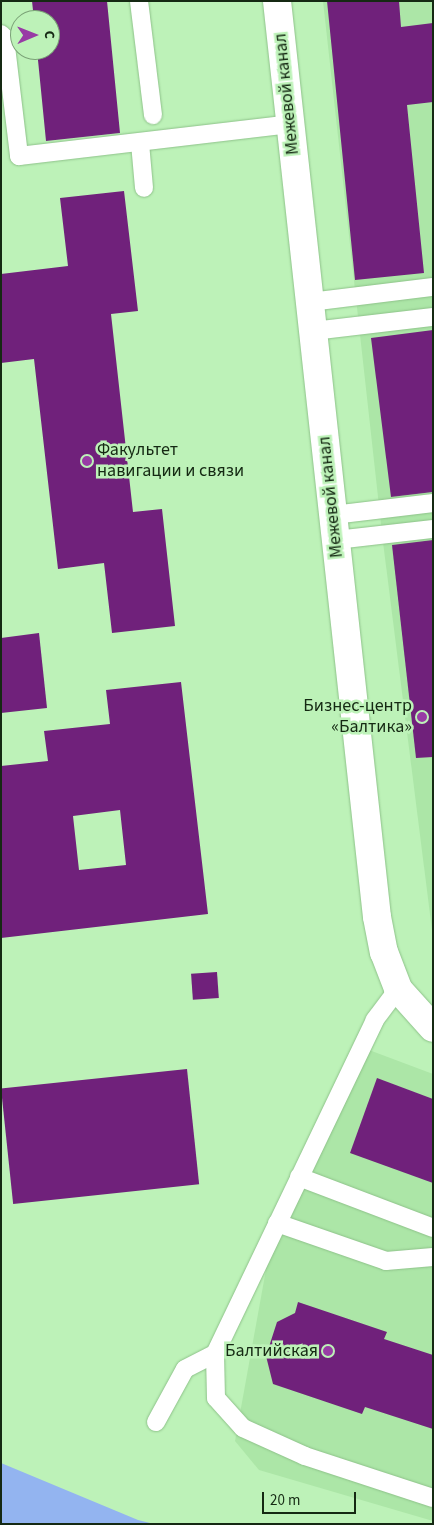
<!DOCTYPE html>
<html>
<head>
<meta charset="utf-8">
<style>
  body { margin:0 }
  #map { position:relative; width:434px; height:1525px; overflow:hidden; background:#bdf2b8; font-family:"Source Sans 3",sans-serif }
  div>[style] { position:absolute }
  .built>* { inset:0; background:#ace6a7 }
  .water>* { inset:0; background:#93b4f0 }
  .building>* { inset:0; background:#70217b; transform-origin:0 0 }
  .roads { filter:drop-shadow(0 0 1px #8ec28a) drop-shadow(0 0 1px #8ec28a) }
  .service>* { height:18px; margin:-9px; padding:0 9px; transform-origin:9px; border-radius:9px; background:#fff }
  .tertiary>* { height:28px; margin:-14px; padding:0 14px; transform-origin:14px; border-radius:14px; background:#fff }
  .dots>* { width:14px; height:14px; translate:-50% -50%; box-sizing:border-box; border:2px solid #bdf2b8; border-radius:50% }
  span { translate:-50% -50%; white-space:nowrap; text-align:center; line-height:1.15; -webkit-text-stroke:5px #bdf2b8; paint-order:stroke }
  .street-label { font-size:18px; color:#152913 }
  .poi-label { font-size:18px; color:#152913 }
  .left { translate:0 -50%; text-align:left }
  .right { translate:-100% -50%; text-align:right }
  .frame { position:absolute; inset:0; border:2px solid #152913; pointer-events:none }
  .north { position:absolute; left:10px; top:10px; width:50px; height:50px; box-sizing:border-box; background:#bdf2b8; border:1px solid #7aa276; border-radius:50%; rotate:89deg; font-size:14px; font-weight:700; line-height:20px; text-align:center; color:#152913 }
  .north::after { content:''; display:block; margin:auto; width:18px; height:22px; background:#983ba5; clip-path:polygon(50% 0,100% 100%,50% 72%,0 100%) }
  .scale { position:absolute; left:262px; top:1492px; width:94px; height:22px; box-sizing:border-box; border:2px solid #152913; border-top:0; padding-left:6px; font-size:15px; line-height:18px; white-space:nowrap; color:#152913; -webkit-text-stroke:4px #bdf2b8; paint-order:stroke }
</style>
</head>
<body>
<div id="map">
  <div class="built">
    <div style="clip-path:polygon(323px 1px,433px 1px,433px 938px,383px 542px)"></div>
    <div style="clip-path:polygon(369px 1050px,433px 1074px,433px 1521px,259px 1470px,235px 1441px,267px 1264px)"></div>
  </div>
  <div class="water">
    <div style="clip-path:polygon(1px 1463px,138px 1520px,154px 1524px,1px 1524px)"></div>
  </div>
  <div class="building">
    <div style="clip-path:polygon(32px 1px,107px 1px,120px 133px,46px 141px,37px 50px,50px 50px,50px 20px,34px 20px)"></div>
    <div style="clip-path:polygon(327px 1px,399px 1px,401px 27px,433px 23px,433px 102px,407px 105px,424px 273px,355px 280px)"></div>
    <div style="clip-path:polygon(124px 191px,138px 311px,111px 314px,133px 512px,162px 509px,175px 626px,112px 633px,104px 563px,58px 569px,34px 359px,1px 363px,1px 274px,68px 266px,60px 198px)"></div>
    <div style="clip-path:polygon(433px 330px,433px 492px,391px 497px,371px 338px)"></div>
    <div style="clip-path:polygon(433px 540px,433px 757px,416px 758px,392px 545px)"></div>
    <div style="clip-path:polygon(39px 633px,47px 708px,1px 713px,1px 638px)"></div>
    <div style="clip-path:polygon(evenodd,181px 682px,208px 914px,1px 938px,1px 766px,48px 761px,44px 731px,110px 724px,106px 690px,181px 682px,120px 810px,126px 865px,79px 870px,73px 816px,120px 810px)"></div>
    <div style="left:217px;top:972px;width:26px;height:26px;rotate:86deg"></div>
    <div style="left:187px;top:1069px;width:116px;height:187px;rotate:84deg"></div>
    <div style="clip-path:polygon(377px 1078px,433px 1099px,433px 1183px,350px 1153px)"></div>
    <div style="clip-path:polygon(298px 1302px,387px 1332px,384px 1339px,433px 1355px,433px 1429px,365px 1407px,362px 1414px,273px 1384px,266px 1356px,277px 1322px,295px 1313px)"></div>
  </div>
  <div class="roads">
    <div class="service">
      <div style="left:139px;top:1px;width:115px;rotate:83deg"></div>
      <div style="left:1px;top:34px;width:6px;rotate:45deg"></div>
      <div style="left:5px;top:38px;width:119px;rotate:83.2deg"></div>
      <div style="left:19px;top:156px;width:273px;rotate:-6.7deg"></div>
      <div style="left:140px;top:143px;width:45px;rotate:84.9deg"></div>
      <div style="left:310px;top:302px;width:124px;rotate:-7deg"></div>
      <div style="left:313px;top:331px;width:121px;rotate:-6.7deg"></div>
      <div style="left:333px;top:515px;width:101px;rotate:-6.8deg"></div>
      <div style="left:336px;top:540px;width:98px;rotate:-6.5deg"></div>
      <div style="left:398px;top:989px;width:39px;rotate:127deg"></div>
      <div style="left:375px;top:1020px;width:370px;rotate:115.6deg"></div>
      <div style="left:215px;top:1354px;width:44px;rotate:88.7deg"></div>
      <div style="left:216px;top:1398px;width:40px;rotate:48deg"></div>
      <div style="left:243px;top:1428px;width:68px;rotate:24.3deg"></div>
      <div style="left:305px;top:1456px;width:135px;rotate:18.2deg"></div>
      <div style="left:299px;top:1177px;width:143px;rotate:20.8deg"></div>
      <div style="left:277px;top:1223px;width:115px;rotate:19.2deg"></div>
      <div style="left:386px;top:1261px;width:47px;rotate:-4.9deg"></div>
      <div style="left:156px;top:1422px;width:60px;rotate:-61.3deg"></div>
      <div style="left:185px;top:1369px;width:34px;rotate:-27deg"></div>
    </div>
    <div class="tertiary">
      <div style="left:277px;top:1px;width:921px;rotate:83.77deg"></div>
      <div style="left:377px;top:917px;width:36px;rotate:79deg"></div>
      <div style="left:384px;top:952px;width:40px;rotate:69deg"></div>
      <div style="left:398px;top:989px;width:52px;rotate:48.1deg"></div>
    </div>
  </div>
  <div class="dots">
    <div style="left:87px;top:461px;background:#983ba5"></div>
    <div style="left:422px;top:717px;background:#983ba5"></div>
    <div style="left:328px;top:1351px;background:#983ba5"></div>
  </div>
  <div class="street-label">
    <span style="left:287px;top:94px;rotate:-96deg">Межевой канал</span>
    <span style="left:331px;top:497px;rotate:-96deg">Межевой канал</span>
  </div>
  <div class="poi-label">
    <span class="left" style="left:97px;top:461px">Факультет<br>навигации и связи</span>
    <span class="right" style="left:412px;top:717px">Бизнес-центр<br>«Балтика»</span>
    <span class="right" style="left:318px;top:1351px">Балтийская</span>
  </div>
  <div class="frame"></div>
  <div class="north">С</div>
  <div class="scale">20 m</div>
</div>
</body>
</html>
